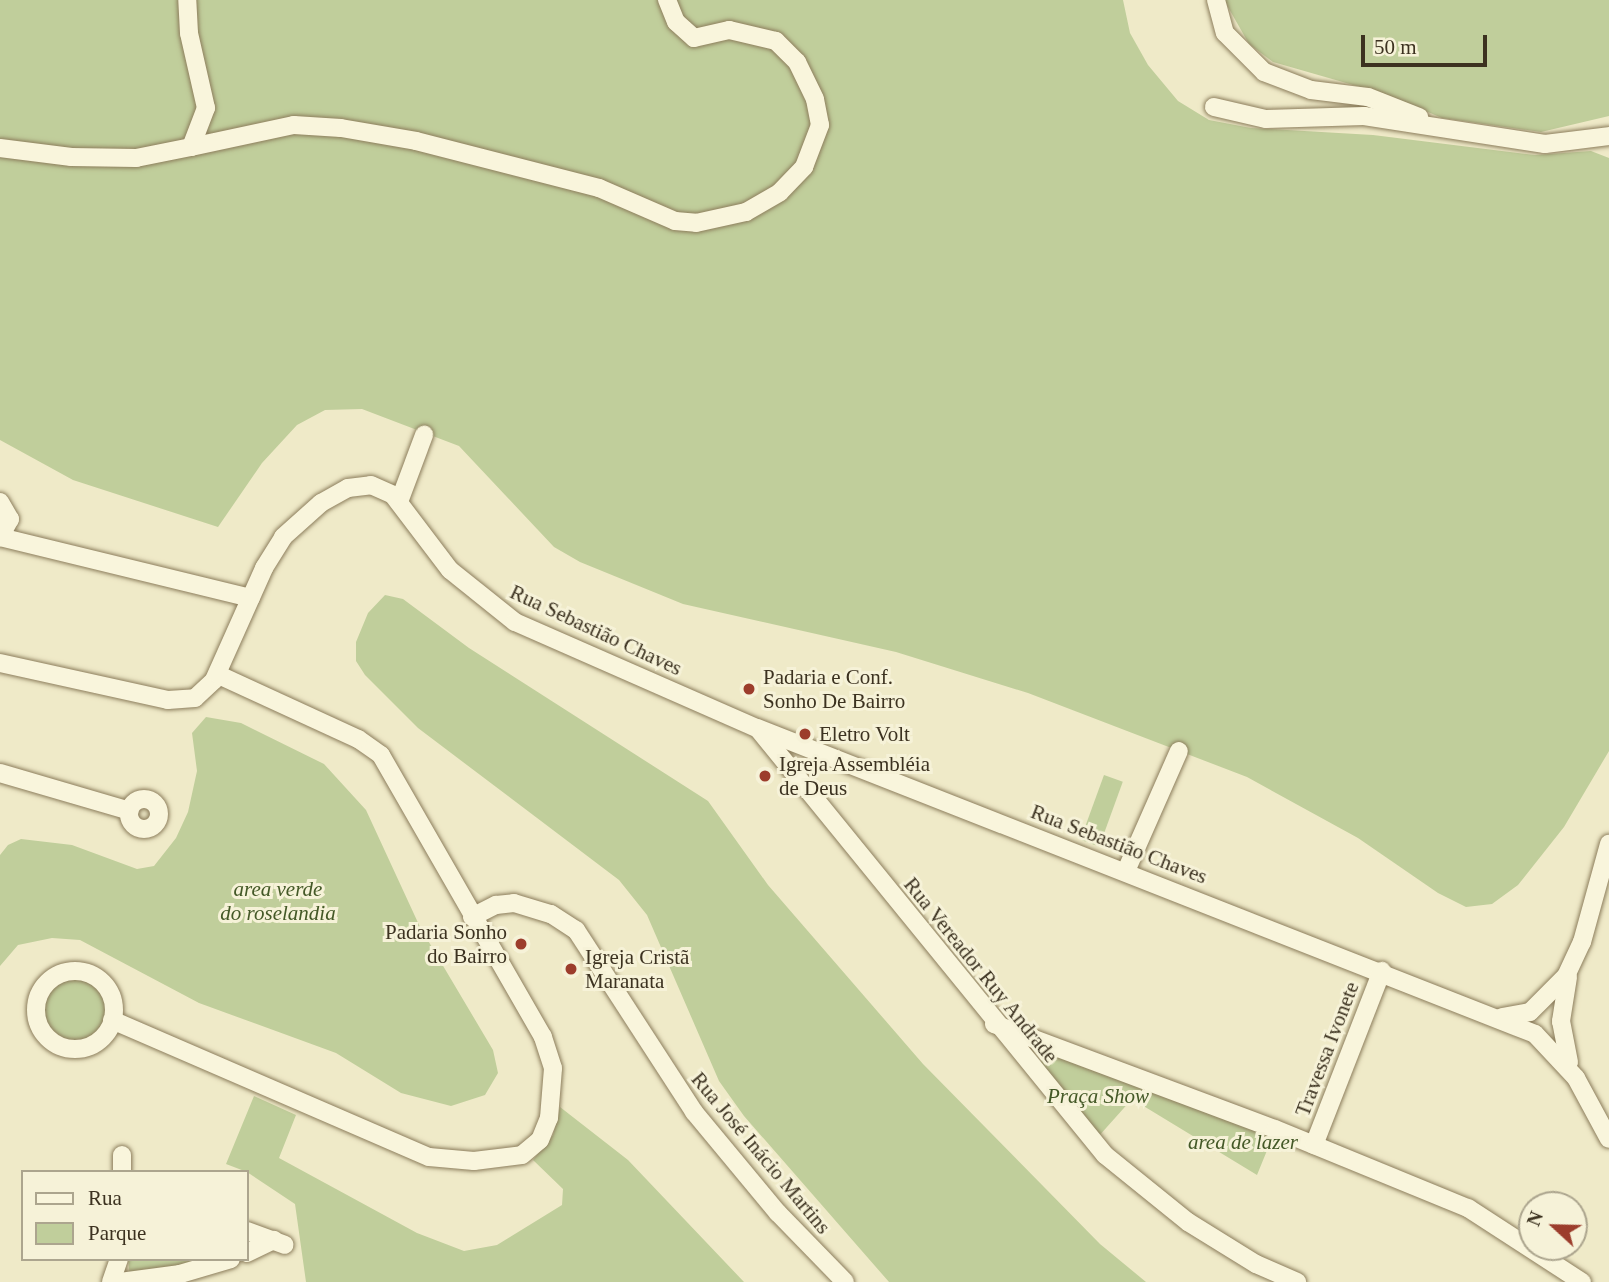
<!DOCTYPE html>
<html>
<head>
<meta charset="utf-8">
<style>
  body { margin:0 }
  #map { position:relative; width:1609px; height:1282px; overflow:hidden; background:#efeac8; font-family:Georgia,serif }
  div>[style] { position:absolute }
  .green>* { inset:0; background:#c0ce9b; transform-origin:0 0 }
  .round { border-radius:50% }
  .roads { filter:drop-shadow(0 0 2px #8c7d5c) drop-shadow(0 0 2px #8c7d5c) }
  .minor>* { height:18px; margin:-9px; padding:0 9px; transform-origin:9px; border-radius:9px; background:#f9f5dc }
  .minor>.ring { margin:-9px; padding:0; box-sizing:content-box; background:none; border:18px solid #f9f5dc; border-radius:50% }
  .dots>* { width:19px; height:19px; translate:-50% -50%; box-sizing:border-box; border:4px solid #f6f2d8; border-radius:50% }
  span { translate:-50% -50%; white-space:nowrap; text-align:center; line-height:1.15; -webkit-text-stroke:6px #f6f2d8; paint-order:stroke }
  .street-label { font-size:21px; color:#3c3220 }
  .poi-label { font-size:21px; color:#3c3220 }
  .left { translate:0 -50%; text-align:left }
  .right { translate:-100% -50%; text-align:right }
  .park-label { font-size:21px; color:#445927; font-style:italic }
  .legend { position:absolute; left:21px; top:1170px; width:228px; height:91px; box-sizing:border-box; background:#f6f2d8; border:2px solid #aca58e; margin:0; padding:9px 12px; list-style:none; font-size:21px; color:#3c3220 }
  .legend li { display:flex; align-items:center; gap:14px; height:35px }
  .legend b { width:35px; border:2px solid #aca58e }
  .north { position:absolute; left:1518px; top:1191px; width:70px; height:70px; box-sizing:border-box; background:#f6f2d8; border:2px solid #aca58e; border-radius:50%; rotate:292deg; font-size:19px; font-weight:700; line-height:28px; text-align:center; color:#3c3220 }
  .north::after { content:''; display:block; margin:auto; width:24px; height:32px; background:#9c3d2c; clip-path:polygon(50% 0,100% 100%,50% 72%,0 100%) }
  .scale { position:absolute; left:1361px; top:35px; width:126px; height:32px; box-sizing:border-box; border:4px solid #3c3220; border-top:0; padding-left:9px; font-size:21px; line-height:24px; white-space:nowrap; color:#3c3220; -webkit-text-stroke:5px #f6f2d8; paint-order:stroke }
</style>
</head>
<body>
<div id="map">
  <div class="green">
    <div style="clip-path:polygon(0 0,1123px 0,1130px 33px,1148px 65px,1178px 101px,1209px 120px,1251px 128px,1373px 135px,1535px 155px,1591px 151px,1609px 158px,1609px 751px,1564px 827px,1518px 885px,1492px 904px,1466px 907px,1438px 893px,1358px 838px,1247px 777px,1028px 693px,896px 652px,683px 604px,580px 562px,554px 547px,459px 446px,362px 409px,325px 410px,297px 425px,262px 463px,218px 527px,73px 480px,0 440px)"></div>
    <div style="clip-path:polygon(1224px 0,1609px 0,1609px 116px,1541px 132px,1442px 118px,1388px 95px,1273px 62px,1249px 44px)"></div>
    <div style="clip-path:polygon(385px 595px,403px 599px,469px 648px,708px 801px,768px 885px,923px 1064px,1100px 1244px,1146px 1282px,889px 1282px,744px 1116px,719px 1081px,647px 915px,619px 880px,418px 728px,365px 675px,356px 661px,356px 642px,368px 613px)"></div>
    <div style="clip-path:polygon(206px 717px,241px 723px,324px 764px,366px 810px,420px 927px,493px 1050px,498px 1073px,485px 1095px,451px 1106px,401px 1093px,336px 1053px,199px 1003px,80px 940px,52px 938px,18px 945px,0 966px,0 855px,8px 845px,21px 839px,72px 845px,137px 869px,154px 866px,176px 838px,188px 812px,197px 771px,192px 733px)"></div>
    <div style="left:1104px;top:775px;width:20px;height:69px;rotate:20deg"></div>
    <div class="round" style="left:40px;top:976px;width:70px;height:70px"></div>
    <div style="clip-path:polygon(1050px 1050px,1275px 1131px,1257px 1175px,1132px 1099px,1098px 1137px,1042px 1068px,1041px 1060px)"></div>
    <div style="clip-path:polygon(254px 1096px,296px 1115px,279px 1158px,417px 1233px,464px 1251px,497px 1245px,562px 1205px,563px 1189px,533px 1160px,553px 1135px,560px 1107px,628px 1160px,744px 1282px,306px 1282px,295px 1204px,247px 1172px,226px 1164px)"></div>
    <div style="clip-path:polygon(128px 1259px,218px 1259px,130px 1277px)"></div>
  </div>
  <div class="roads">
    <div class="minor">
      <div style="left:1216px;top:0;width:34px;rotate:75deg"></div>
      <div style="left:1225px;top:33px;width:55px;rotate:45deg"></div>
      <div style="left:1264px;top:72px;width:50px;rotate:21deg"></div>
      <div style="left:1311px;top:90px;width:57px;rotate:7deg"></div>
      <div style="left:1368px;top:97px;width:55px;rotate:21.4deg"></div>
      <div style="left:1214px;top:107px;width:53px;rotate:13deg"></div>
      <div style="left:1266px;top:119px;width:98px;rotate:-1.8deg"></div>
      <div style="left:1364px;top:116px;width:183px;rotate:8.8deg"></div>
      <div style="left:1545px;top:144px;width:64px;rotate:-7.1deg"></div>
      <div style="left:191px;top:147px;width:105px;rotate:-12.1deg"></div>
      <div style="left:294px;top:125px;width:47px;rotate:3.7deg"></div>
      <div style="left:341px;top:128px;width:76px;rotate:9.8deg"></div>
      <div style="left:416px;top:141px;width:189px;rotate:14.4deg"></div>
      <div style="left:599px;top:188px;width:83px;rotate:23.5deg"></div>
      <div style="left:675px;top:221px;width:21px;rotate:5deg"></div>
      <div style="left:696px;top:223px;width:51px;rotate:-12.4deg"></div>
      <div style="left:746px;top:212px;width:39px;rotate:-30deg"></div>
      <div style="left:780px;top:192px;width:35px;rotate:-46deg"></div>
      <div style="left:804px;top:167px;width:45px;rotate:-69.1deg"></div>
      <div style="left:820px;top:125px;width:26px;rotate:-101deg"></div>
      <div style="left:815px;top:99px;width:41px;rotate:-115.9deg"></div>
      <div style="left:797px;top:62px;width:30px;rotate:-135deg"></div>
      <div style="left:776px;top:41px;width:48px;rotate:-166.8deg"></div>
      <div style="left:729px;top:30px;width:36px;rotate:167deg"></div>
      <div style="left:694px;top:38px;width:24px;rotate:-138deg"></div>
      <div style="left:676px;top:22px;width:24px;rotate:-112deg"></div>
      <div style="left:0;top:148px;width:72px;rotate:7.2deg"></div>
      <div style="left:71px;top:157px;width:65px;rotate:0.9deg"></div>
      <div style="left:136px;top:158px;width:56px;rotate:-11.3deg"></div>
      <div style="left:191px;top:147px;width:42px;rotate:-69deg"></div>
      <div style="left:206px;top:108px;width:77px;rotate:-102.8deg"></div>
      <div style="left:189px;top:33px;width:33px;rotate:-93deg"></div>
      <div style="left:0;top:502px;width:20px;rotate:60deg"></div>
      <div style="left:10px;top:519px;width:21px;rotate:119deg"></div>
      <div style="left:399px;top:502px;width:72px;rotate:-69.5deg"></div>
      <div style="left:0;top:537px;width:258px;rotate:13.7deg"></div>
      <div style="left:0;top:663px;width:172px;rotate:12.4deg"></div>
      <div style="left:168px;top:700px;width:27px;rotate:-4deg"></div>
      <div style="left:195px;top:698px;width:26px;rotate:-43deg"></div>
      <div style="left:214px;top:680px;width:123px;rotate:-65.9deg"></div>
      <div style="left:264px;top:568px;width:36px;rotate:-58deg"></div>
      <div style="left:283px;top:537px;width:51px;rotate:-41.8deg"></div>
      <div style="left:321px;top:503px;width:31px;rotate:-29deg"></div>
      <div style="left:348px;top:488px;width:23px;rotate:-7deg"></div>
      <div style="left:371px;top:485px;width:24px;rotate:24deg"></div>
      <div style="left:393px;top:495px;width:94px;rotate:52.8deg"></div>
      <div style="left:450px;top:570px;width:83px;rotate:38.7deg"></div>
      <div style="left:515px;top:622px;width:264px;rotate:23.7deg"></div>
      <div style="left:757px;top:728px;width:836px;rotate:21.47deg"></div>
      <div style="left:1535px;top:1034px;width:60px;rotate:47deg"></div>
      <div style="left:1576px;top:1078px;width:69px;rotate:61.6deg"></div>
      <div style="left:759px;top:730px;width:548px;rotate:50.85deg"></div>
      <div style="left:1105px;top:1155px;width:107px;rotate:38.9deg"></div>
      <div style="left:1188px;top:1222px;width:80px;rotate:31.7deg"></div>
      <div style="left:1256px;top:1264px;width:45px;rotate:23.7deg"></div>
      <div style="left:0;top:773px;width:135px;rotate:16.3deg"></div>
      <div class="ring" style="left:129px;top:799px;width:12px;height:12px"></div>
      <div style="left:1126px;top:871px;width:131px;rotate:-66.2deg"></div>
      <div style="left:472px;top:917px;width:27px;rotate:-27deg"></div>
      <div style="left:496px;top:905px;width:18px;rotate:-6deg"></div>
      <div style="left:514px;top:903px;width:39px;rotate:17deg"></div>
      <div style="left:551px;top:914px;width:30px;rotate:33deg"></div>
      <div style="left:576px;top:930px;width:217px;rotate:57deg"></div>
      <div style="left:694px;top:1112px;width:131px;rotate:50.3deg"></div>
      <div style="left:778px;top:1213px;width:96px;rotate:45.8deg"></div>
      <div class="ring" style="left:36px;top:971px;width:60px;height:60px"></div>
      <div style="left:1568px;top:977px;width:45px;rotate:99deg"></div>
      <div style="left:1561px;top:1021px;width:42px;rotate:79deg"></div>
      <div style="left:1502px;top:1017px;width:28px;rotate:-10deg"></div>
      <div style="left:1530px;top:1012px;width:51px;rotate:-45deg"></div>
      <div style="left:1566px;top:976px;width:38px;rotate:-65deg"></div>
      <div style="left:1582px;top:942px;width:102px;rotate:-74.6deg"></div>
      <div style="left:112px;top:1020px;width:345px;rotate:23.4deg"></div>
      <div style="left:429px;top:1157px;width:45px;rotate:5.1deg"></div>
      <div style="left:474px;top:1161px;width:48px;rotate:-7.1deg"></div>
      <div style="left:522px;top:1155px;width:23px;rotate:-40deg"></div>
      <div style="left:540px;top:1140px;width:24px;rotate:-68deg"></div>
      <div style="left:549px;top:1118px;width:50px;rotate:-85.4deg"></div>
      <div style="left:553px;top:1068px;width:33px;rotate:-108deg"></div>
      <div style="left:543px;top:1037px;width:325px;rotate:-119.9deg"></div>
      <div style="left:381px;top:755px;width:28px;rotate:-145deg"></div>
      <div style="left:358px;top:739px;width:155px;rotate:-155.3deg"></div>
      <div style="left:994px;top:1024px;width:300px;rotate:20.5deg"></div>
      <div style="left:1275px;top:1129px;width:209px;rotate:22.3deg"></div>
      <div style="left:1468px;top:1208px;width:136px;rotate:33deg"></div>
      <div style="left:1314px;top:1145px;width:187px;rotate:-68.7deg"></div>
      <div style="left:122px;top:1155px;width:17px;rotate:90deg"></div>
      <div style="left:247px;top:1231px;width:40px;rotate:20.2deg"></div>
      <div style="left:247px;top:1253px;width:30px;rotate:-26deg"></div>
      <div style="left:111px;top:1282px;width:24px;rotate:-71deg"></div>
      <div style="left:120px;top:1282px;width:61px;rotate:-7.6deg"></div>
      <div style="left:180px;top:1274px;width:53px;rotate:-16.4deg"></div>
    </div>
  </div>
  <div class="dots">
    <div style="left:749px;top:689px;background:#9c3d2c"></div>
    <div style="left:805px;top:734px;background:#9c3d2c"></div>
    <div style="left:765px;top:776px;background:#9c3d2c"></div>
    <div style="left:521px;top:944px;background:#9c3d2c"></div>
    <div style="left:571px;top:969px;background:#9c3d2c"></div>
  </div>
  <div class="street-label">
    <span style="left:596px;top:630px;rotate:25deg">Rua Sebastião Chaves</span>
    <span style="left:1119px;top:844px;rotate:21deg">Rua Sebastião Chaves</span>
    <span style="left:981px;top:970px;rotate:51deg">Rua Vereador Ruy Andrade</span>
    <span style="left:1327px;top:1049px;rotate:-69deg">Travessa Ivonete</span>
    <span style="left:761px;top:1153px;rotate:50deg">Rua José Inácio Martins</span>
  </div>
  <div class="poi-label">
    <span class="left" style="left:763px;top:689px">Padaria e Conf.<br>Sonho De Bairro</span>
    <span class="left" style="left:819px;top:734px">Eletro Volt</span>
    <span class="left" style="left:779px;top:776px">Igreja Assembléia<br>de Deus</span>
    <span class="right" style="left:507px;top:944px">Padaria Sonho<br>do Bairro</span>
    <span class="left" style="left:585px;top:969px">Igreja Cristã<br>Maranata</span>
  </div>
  <div class="park-label">
    <span style="left:278px;top:901px">area verde<br>do roselandia</span>
    <span style="left:1098px;top:1096px">Praça Show</span>
    <span style="left:1243px;top:1142px">area de lazer</span>
  </div>
  <ul class="legend">
  <li><b style="height:9px;background:#f9f5dc"></b>Rua</li>
  <li><b style="height:19px;background:#c0ce9b"></b>Parque</li>
  </ul>
  <div class="north">N</div>
  <div class="scale">50 m</div>
</div>
</body>
</html>
